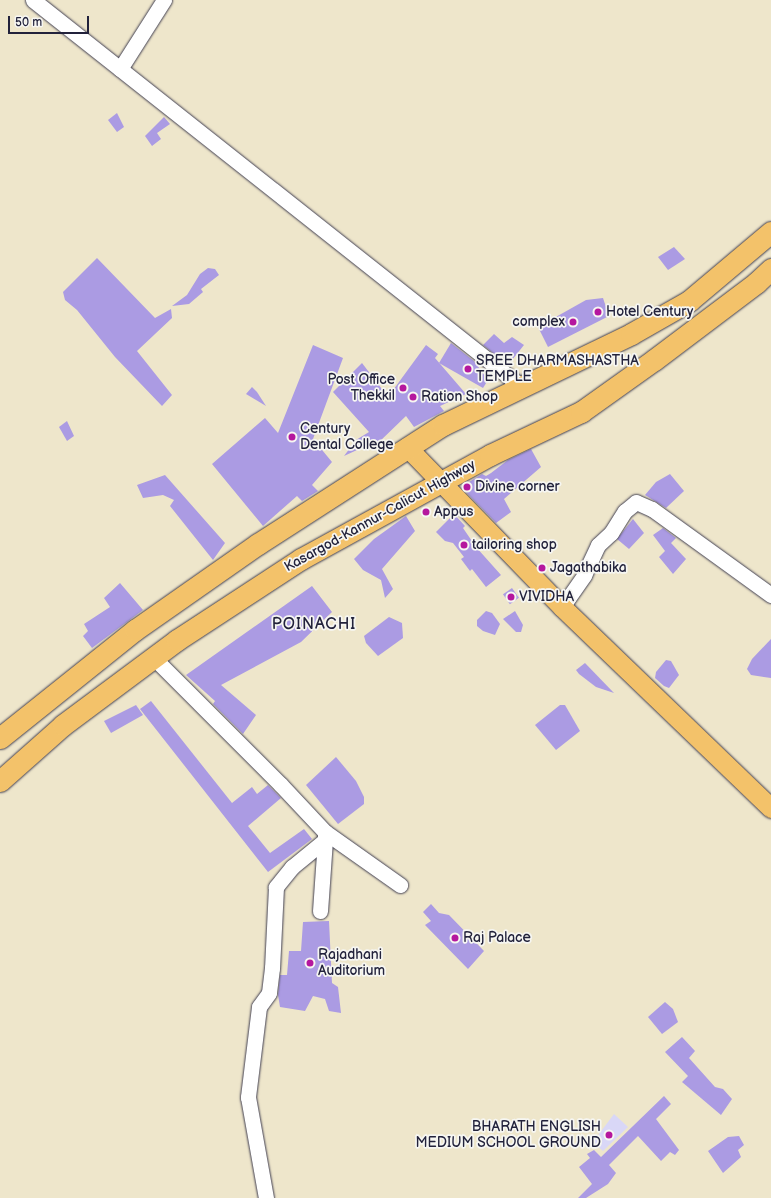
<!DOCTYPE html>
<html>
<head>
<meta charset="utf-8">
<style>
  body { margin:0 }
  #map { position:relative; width:771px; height:1198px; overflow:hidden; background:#eee6cb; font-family:"Balsamiq Sans",sans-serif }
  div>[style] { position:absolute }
  .built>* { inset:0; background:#d9d7f7 }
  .building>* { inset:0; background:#ab9be3; transform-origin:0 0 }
  .roads { filter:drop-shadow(0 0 1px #413f51) drop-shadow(0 0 1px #413f51) }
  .minor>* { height:15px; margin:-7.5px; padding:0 7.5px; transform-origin:7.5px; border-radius:7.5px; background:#fff }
  .major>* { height:19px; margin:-9.5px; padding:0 9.5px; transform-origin:9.5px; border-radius:9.5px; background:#f3c26a }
  .highway>* { height:21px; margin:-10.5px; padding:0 10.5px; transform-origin:10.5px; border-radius:10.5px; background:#f3c26a }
  .dots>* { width:11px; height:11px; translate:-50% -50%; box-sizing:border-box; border:2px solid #f6f6f2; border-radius:50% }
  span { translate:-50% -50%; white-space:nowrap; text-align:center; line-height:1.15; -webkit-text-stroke:3.5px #f6f6f2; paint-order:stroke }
  .poi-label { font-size:14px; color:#22223b }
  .left { translate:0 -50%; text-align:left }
  .right { translate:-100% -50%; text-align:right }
  .street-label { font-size:14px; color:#22223b }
  .quarter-label { font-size:16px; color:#22223b; letter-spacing:1px }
  .scale { position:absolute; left:8px; top:16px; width:81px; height:18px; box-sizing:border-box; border:2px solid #22223b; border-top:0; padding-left:5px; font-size:12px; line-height:14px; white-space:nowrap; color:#22223b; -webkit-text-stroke:3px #f6f6f2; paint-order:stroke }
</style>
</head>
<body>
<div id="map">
  <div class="built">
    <div style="clip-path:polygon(614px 1114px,628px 1127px,603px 1151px,593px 1142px)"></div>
  </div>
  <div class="building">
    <div style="clip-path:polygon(117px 113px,124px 127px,117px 132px,108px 120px)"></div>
    <div style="clip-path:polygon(164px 117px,170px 124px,157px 133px,161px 139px,152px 146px,145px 136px)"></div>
    <div style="clip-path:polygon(674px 247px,685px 259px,668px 270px,658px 257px)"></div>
    <div style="clip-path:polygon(97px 258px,155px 318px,171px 309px,172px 318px,137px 351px,172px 395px,162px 406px,115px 357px,77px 310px,65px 300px,63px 292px)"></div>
    <div style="clip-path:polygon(208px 268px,215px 269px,219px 275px,201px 289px,203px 292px,189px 304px,172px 306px,187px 295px,200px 274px)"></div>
    <div style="clip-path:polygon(603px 298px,609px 316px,548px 347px,538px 327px,586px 300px)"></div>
    <div style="clip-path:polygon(494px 334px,504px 343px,512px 337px,524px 345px,508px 365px,483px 345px)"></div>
    <div style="clip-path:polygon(451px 343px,474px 361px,488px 380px,483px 388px,439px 363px)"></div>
    <div style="clip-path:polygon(313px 345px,343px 358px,313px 439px,332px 462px,312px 485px,318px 491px,302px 501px,297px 496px,263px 526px,212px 464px,265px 418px,278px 433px)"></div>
    <div style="clip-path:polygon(426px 345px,438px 354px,435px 358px,466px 394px,440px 406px,444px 411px,414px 427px,406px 416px,376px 445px,370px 444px,344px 456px,356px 440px,369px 432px,333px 392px,362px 363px,388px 397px)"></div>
    <div style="clip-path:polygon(252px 387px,257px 392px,266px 406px,246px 394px)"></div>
    <div style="clip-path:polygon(67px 421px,74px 436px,67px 441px,59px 427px)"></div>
    <div style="clip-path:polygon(531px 449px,541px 467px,504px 499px,511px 512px,496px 523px,461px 487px,482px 474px,486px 476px,491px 473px,508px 460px)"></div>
    <div style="clip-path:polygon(670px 474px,684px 491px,666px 508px,645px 495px,656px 482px)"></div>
    <div style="clip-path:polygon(165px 475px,225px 543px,213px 560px,170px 506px,174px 500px,163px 495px,143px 498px,137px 485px)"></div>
    <div style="clip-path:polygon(454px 514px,465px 526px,463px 528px,476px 547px,501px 575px,486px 587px,472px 569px,470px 571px,461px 559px,464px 557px,453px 543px,445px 541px,436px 532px)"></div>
    <div style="clip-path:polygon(406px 516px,415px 531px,382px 569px,393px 589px,385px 598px,381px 580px,363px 570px,354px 559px,374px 539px)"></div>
    <div style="clip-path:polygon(633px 519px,644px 533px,629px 549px,617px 539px)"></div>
    <div style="clip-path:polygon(663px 528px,676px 538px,671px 543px,686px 559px,673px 574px,659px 557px,665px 551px,653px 535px)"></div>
    <div style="clip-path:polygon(120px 583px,143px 610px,92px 648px,83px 636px,88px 631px,84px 624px,110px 607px,104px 598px)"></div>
    <div style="clip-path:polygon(312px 586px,332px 612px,301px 642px,221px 685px,256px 715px,243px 734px,213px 704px,215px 701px,186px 675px)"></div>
    <div style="left:512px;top:588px;width:12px;height:11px;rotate:55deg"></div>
    <div style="clip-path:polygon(486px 611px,492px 613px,500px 624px,495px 635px,483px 631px,477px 626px,477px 620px)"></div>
    <div style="clip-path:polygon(515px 611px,523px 625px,521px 632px,516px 632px,503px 619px)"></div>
    <div style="clip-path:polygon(389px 617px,402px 623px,403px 638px,378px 656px,366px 643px,364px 636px)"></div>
    <div style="clip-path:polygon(771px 639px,771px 678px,751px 675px,747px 669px,752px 659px)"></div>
    <div style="clip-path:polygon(666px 660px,671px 661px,679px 675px,669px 688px,664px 686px,655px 678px,656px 672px)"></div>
    <div style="clip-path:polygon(585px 663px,614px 693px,596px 687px,579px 674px,576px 670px)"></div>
    <div style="clip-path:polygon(151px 701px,232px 803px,252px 787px,257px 794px,268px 785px,281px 798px,248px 826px,270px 853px,304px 829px,312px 839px,268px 872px,140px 709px)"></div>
    <div style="clip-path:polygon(136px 705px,143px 715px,111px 733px,104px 721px)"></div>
    <div style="clip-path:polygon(560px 705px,565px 705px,580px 731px,556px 750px,535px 725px)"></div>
    <div style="clip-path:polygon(336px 757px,356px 781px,364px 797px,364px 804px,338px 824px,306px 785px)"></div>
    <div style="clip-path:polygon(431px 904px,439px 913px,449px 915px,484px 951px,468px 969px,425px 925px,431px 921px,423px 912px)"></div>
    <div style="clip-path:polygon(329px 921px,332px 983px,338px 987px,341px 1013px,329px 1011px,325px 999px,313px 996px,305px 1011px,280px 1007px,278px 995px,280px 975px,287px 975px,289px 951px,301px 951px,303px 922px)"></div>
    <div style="clip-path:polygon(665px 1002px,673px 1009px,678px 1022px,662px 1034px,648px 1017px)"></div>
    <div style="clip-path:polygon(682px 1037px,695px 1051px,689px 1058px,715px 1087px,723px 1089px,732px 1099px,721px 1115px,682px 1082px,688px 1076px,665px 1052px)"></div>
    <div style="clip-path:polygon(664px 1096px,671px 1104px,656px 1119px,679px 1150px,675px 1155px,670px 1152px,661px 1161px,638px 1136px,609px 1165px,616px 1173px,608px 1184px,586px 1198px,578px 1198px,592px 1184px,579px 1167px,590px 1158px,587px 1154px,594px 1150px,601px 1157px)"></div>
    <div style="clip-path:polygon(739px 1136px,744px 1145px,738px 1150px,741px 1157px,723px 1173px,708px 1151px,728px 1137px)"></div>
  </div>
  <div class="roads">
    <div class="minor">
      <div style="left:33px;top:0;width:624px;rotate:38.36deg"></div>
      <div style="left:120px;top:69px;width:82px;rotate:-57.5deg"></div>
      <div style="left:562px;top:607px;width:39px;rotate:-55deg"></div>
      <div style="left:584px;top:575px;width:33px;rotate:-65deg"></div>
      <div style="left:598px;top:545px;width:18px;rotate:-43deg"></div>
      <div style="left:611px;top:533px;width:26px;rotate:-58deg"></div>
      <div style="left:625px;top:511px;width:14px;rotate:-39deg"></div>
      <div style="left:636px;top:502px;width:17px;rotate:24deg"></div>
      <div style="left:652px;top:509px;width:147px;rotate:35.9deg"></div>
      <div style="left:153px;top:657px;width:180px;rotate:45deg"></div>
      <div style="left:280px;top:784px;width:66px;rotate:46.8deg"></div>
      <div style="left:325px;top:832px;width:8px;rotate:90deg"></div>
      <div style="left:325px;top:840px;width:43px;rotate:140.7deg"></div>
      <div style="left:292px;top:867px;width:26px;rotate:129deg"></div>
      <div style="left:276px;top:887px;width:81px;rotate:92.8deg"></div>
      <div style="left:272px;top:968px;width:25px;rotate:97deg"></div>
      <div style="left:269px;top:993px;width:17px;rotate:126deg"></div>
      <div style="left:259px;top:1007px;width:91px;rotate:97deg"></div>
      <div style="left:248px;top:1097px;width:103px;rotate:79.9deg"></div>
      <div style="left:325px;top:832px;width:92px;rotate:35.2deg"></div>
      <div style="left:320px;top:911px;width:71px;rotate:-86deg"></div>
    </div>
    <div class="major">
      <div style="left:407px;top:447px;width:223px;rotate:45.9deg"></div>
      <div style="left:562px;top:607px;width:290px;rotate:43.9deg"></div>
    </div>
    <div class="highway">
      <div style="left:0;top:738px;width:173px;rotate:-38.7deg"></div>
      <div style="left:135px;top:630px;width:150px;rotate:-35deg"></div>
      <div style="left:258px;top:544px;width:220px;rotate:-32.8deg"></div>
      <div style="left:443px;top:425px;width:209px;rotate:-25.8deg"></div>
      <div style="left:631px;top:334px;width:67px;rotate:-29.6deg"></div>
      <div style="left:689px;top:301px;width:107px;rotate:-40.1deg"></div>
      <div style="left:0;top:781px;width:84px;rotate:-41.6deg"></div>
      <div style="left:63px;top:725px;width:142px;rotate:-36.7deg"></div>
      <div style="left:177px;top:640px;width:148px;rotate:-33.2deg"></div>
      <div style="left:301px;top:559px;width:216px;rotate:-28.8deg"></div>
      <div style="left:490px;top:455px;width:101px;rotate:-25.3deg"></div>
      <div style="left:581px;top:412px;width:90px;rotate:-35.5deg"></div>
      <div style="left:654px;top:360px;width:128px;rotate:-37deg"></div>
      <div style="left:756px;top:283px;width:21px;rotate:-43deg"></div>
    </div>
  </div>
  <div class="dots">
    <div style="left:598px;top:312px;background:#b5179e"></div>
    <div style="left:573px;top:322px;background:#b5179e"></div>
    <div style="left:468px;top:369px;background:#b5179e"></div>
    <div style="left:403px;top:388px;background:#b5179e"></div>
    <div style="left:413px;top:397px;background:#b5179e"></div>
    <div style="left:292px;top:437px;background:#b5179e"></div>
    <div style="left:467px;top:487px;background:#b5179e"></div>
    <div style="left:426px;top:512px;background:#b5179e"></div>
    <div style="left:464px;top:545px;background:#b5179e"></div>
    <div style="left:542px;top:568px;background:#b5179e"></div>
    <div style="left:511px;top:597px;background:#b5179e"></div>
    <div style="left:455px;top:938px;background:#b5179e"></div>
    <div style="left:310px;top:963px;background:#b5179e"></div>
    <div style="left:609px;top:1135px;background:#b5179e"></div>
  </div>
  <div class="poi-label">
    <span class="left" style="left:606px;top:312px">Hotel Century</span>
    <span class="right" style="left:565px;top:322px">complex</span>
    <span class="left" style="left:476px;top:369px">SREE DHARMASHASTHA<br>TEMPLE</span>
    <span class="right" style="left:395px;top:388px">Post Office<br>Thekkil</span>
    <span class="left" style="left:421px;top:397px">Ration Shop</span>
    <span class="left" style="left:300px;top:437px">Century<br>Dental College</span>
    <span class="left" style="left:475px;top:487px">Divine corner</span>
    <span class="left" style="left:434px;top:512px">Appus</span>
    <span class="left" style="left:472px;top:545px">tailoring shop</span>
    <span class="left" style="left:550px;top:568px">Jagathabika</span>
    <span class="left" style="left:519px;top:597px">VIVIDHA</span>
    <span class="left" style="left:463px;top:938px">Raj Palace</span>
    <span class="left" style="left:318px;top:963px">Rajadhani<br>Auditorium</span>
    <span class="right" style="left:601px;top:1135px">BHARATH ENGLISH<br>MEDIUM SCHOOL GROUND</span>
  </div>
  <div class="street-label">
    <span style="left:380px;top:516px;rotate:-29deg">Kasargod-Kannur-Calicut Highway</span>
  </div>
  <div class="quarter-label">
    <span style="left:314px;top:625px">POINACHI</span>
  </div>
  <div class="scale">50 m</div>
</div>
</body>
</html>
